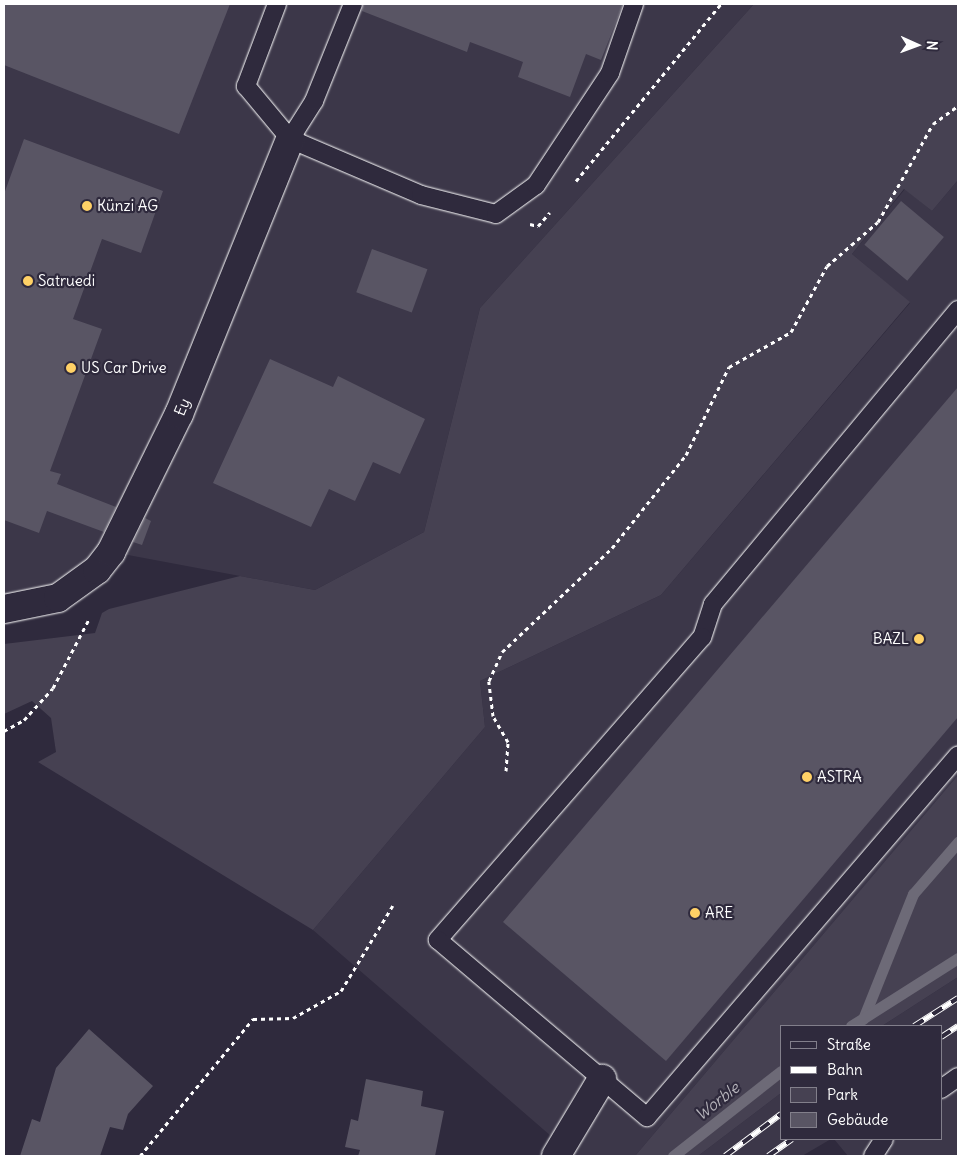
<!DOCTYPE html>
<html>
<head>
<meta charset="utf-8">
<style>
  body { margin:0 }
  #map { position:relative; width:962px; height:1160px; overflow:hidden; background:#2f2a3d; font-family:Delius,sans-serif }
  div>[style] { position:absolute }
  .built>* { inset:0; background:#3c3749 }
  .green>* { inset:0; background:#464152 }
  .stream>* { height:11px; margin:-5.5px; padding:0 5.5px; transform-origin:5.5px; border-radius:5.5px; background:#6d6a77 }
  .building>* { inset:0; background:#595564; transform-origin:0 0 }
  .path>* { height:3px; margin-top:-1.5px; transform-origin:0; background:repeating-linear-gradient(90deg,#fff 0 4px,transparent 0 8px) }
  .roads { filter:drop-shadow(0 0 1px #fff) drop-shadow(0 0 1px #fff) }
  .lane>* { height:18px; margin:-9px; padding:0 9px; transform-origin:9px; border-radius:9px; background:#2f2a3d }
  .street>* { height:28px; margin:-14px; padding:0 14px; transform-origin:14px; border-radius:14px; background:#2f2a3d }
  .rail>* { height:5.5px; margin-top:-2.75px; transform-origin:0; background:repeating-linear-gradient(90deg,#2f2a3d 0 11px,#fff 0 22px); box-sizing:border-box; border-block:1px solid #fff }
  .dots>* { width:14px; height:14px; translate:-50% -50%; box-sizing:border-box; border:2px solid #2f2a3d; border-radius:50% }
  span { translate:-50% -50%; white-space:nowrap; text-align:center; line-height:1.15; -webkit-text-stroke:4.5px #2f2a3d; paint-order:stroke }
  .poi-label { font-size:15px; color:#fff }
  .left { translate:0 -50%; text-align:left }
  .right { translate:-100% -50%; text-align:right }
  .street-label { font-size:15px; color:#fff }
  .water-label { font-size:16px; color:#b6b4bb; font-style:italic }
  .frame { position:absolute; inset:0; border:5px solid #fff; pointer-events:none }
  .legend { position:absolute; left:780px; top:1025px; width:162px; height:115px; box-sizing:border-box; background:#2f2a3d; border:1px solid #827f8b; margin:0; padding:6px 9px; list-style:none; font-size:15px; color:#fff }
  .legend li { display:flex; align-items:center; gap:10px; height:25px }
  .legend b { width:25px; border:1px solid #827f8b }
  .north { position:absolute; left:892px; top:20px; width:50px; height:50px; -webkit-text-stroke:4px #2f2a3d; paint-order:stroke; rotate:92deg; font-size:14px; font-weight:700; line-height:20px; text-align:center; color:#fff }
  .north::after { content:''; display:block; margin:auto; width:18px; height:22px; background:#fff; clip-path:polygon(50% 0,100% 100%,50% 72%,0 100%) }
</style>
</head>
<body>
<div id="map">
  <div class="built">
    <div style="clip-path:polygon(4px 4px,754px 4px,480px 308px,424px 532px,315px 590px,112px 552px,97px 570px,4px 609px)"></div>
    <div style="clip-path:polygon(958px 180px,958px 775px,635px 1156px,574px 1156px,313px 930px,485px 727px,480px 681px,661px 595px,910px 303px,852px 254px,905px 189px,932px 211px)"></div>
    <div style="clip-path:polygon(958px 977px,958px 1156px,848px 1156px,834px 1139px,941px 1139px,941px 1026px,882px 1026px)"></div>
    <div style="clip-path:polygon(781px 1093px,781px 1139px,831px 1139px,802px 1156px,698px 1156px)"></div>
  </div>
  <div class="green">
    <div style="clip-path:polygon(754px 4px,958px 4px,958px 180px,932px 211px,904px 189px,852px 254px,910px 302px,661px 595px,480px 681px,485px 727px,313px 930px,38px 762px,56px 752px,51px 718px,32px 701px,4px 714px,4px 644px,95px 633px,102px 613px,109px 609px,240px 576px,315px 590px,424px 532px,480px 308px)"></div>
    <div style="clip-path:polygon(958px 775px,958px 977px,882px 1026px,781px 1026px,781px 1093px,698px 1156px,635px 1156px)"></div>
  </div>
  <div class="stream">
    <div style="left:863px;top:1019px;width:135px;rotate:-68.2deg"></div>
    <div style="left:913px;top:894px;width:69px;rotate:-49.1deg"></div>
    <div style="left:851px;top:1026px;width:127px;rotate:-32.4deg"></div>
    <div style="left:673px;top:1156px;width:137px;rotate:-38.2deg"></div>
  </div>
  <div class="building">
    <div style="clip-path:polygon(4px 4px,230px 4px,179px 134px,4px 65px)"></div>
    <div style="clip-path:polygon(363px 4px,623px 4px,601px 60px,586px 54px,570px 97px,518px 77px,523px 62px,470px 42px,467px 52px,362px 11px)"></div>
    <div style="clip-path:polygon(24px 139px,163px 191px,141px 253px,102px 239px,73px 319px,102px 329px,50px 471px,61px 474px,57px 484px,116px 507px,104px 532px,47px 511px,39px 533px,4px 520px,4px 194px)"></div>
    <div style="left:901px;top:201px;width:56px;height:57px;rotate:40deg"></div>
    <div style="left:372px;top:249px;width:59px;height:46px;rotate:20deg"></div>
    <div style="clip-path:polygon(270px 359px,333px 387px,338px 376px,425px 419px,400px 474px,373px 462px,355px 501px,329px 489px,311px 527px,213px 483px)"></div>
    <div style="clip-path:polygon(958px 387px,958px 717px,666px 1061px,503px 922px)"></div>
    <div style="clip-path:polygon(145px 518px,151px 521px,142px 545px,133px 542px)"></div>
    <div style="clip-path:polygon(89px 1029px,153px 1086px,128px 1114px,123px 1130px,110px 1127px,100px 1156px,20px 1156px,32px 1119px,40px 1122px,56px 1068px)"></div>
    <div style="clip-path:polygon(366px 1079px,423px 1091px,421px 1106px,444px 1111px,435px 1156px,358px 1156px,360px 1150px,345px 1147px,351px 1119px,358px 1121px)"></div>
  </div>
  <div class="path">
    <div style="left:576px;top:181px;width:229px;rotate:-50.7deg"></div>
    <div style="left:530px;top:224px;width:8px;rotate:14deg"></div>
    <div style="left:538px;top:226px;width:18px;rotate:-49deg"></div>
    <div style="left:4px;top:731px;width:23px;rotate:-29deg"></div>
    <div style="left:24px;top:720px;width:43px;rotate:-47.8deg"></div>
    <div style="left:53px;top:688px;width:78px;rotate:-62.4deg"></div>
    <div style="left:506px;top:771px;width:29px;rotate:-86deg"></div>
    <div style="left:508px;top:742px;width:30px;rotate:-120deg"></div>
    <div style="left:493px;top:716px;width:35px;rotate:-97deg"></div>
    <div style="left:489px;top:681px;width:32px;rotate:-66deg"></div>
    <div style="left:502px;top:652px;width:151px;rotate:-43.4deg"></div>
    <div style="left:612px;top:548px;width:119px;rotate:-51.5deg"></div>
    <div style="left:686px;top:455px;width:98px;rotate:-64deg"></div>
    <div style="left:729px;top:367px;width:71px;rotate:-29.4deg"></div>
    <div style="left:791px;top:332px;width:75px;rotate:-61.4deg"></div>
    <div style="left:827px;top:266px;width:67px;rotate:-40.8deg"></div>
    <div style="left:878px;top:222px;width:112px;rotate:-60.7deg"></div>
    <div style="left:933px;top:124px;width:31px;rotate:-36deg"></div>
    <div style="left:140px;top:1156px;width:178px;rotate:-50.5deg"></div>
    <div style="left:253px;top:1019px;width:40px;rotate:-1.4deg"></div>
    <div style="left:293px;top:1018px;width:55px;rotate:-29.4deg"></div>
    <div style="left:341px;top:991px;width:100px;rotate:-58.8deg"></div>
  </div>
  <div class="roads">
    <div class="lane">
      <div style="left:277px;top:4px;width:88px;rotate:110.7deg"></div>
      <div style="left:246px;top:86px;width:69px;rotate:50.3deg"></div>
      <div style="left:290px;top:139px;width:142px;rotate:23.1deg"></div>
      <div style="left:421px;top:195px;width:77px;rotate:14.2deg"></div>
      <div style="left:496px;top:214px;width:49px;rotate:-35.9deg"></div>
      <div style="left:536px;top:185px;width:134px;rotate:-56.5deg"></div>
      <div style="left:610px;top:73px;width:73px;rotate:-70.8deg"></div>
      <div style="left:290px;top:139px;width:45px;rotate:-57.7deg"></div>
      <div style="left:314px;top:101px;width:105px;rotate:-68.1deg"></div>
      <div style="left:958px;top:310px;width:383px;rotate:129.8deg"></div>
      <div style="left:713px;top:604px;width:35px;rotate:108deg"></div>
      <div style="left:702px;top:637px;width:402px;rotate:131.1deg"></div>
      <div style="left:438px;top:940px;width:274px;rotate:40.3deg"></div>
      <div style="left:647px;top:1117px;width:477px;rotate:-49.3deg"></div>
      <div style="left:941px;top:1089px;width:21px;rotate:-35deg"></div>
      <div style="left:873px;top:1156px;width:20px;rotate:-57deg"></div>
    </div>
    <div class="street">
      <div style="left:4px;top:609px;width:55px;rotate:-11.5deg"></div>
      <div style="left:58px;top:598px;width:48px;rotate:-35.7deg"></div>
      <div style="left:97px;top:570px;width:23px;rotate:-52deg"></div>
      <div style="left:111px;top:552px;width:154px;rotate:-63.8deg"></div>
      <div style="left:179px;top:414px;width:297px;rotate:-68deg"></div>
      <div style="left:556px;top:1156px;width:90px;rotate:-59.1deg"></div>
    </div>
  </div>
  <div class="rail">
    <div style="left:914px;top:1026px;width:52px;rotate:-32.5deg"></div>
    <div style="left:941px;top:1037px;width:20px;rotate:-33deg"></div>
    <div style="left:725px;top:1156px;width:70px;rotate:-36.9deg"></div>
    <div style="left:768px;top:1156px;width:29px;rotate:-35deg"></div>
  </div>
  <div class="dots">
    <div style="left:87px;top:206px;background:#ffd166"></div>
    <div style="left:28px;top:281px;background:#ffd166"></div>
    <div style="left:71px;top:368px;background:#ffd166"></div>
    <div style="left:919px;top:639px;background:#ffd166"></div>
    <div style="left:807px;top:777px;background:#ffd166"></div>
    <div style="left:695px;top:913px;background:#ffd166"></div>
  </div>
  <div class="poi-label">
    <span class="left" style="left:97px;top:206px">Künzi AG</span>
    <span class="left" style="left:38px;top:281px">Satruedi</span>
    <span class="left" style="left:81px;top:368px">US Car Drive</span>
    <span class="right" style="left:909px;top:639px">BAZL</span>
    <span class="left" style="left:817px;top:777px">ASTRA</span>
    <span class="left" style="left:705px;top:913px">ARE</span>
  </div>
  <div class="street-label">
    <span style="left:182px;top:407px;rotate:-67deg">Ey</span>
  </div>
  <div class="water-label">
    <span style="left:717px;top:1101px;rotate:-38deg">Worble</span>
  </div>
  <div class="frame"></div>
  <ul class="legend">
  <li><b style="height:6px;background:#2f2a3d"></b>Straße</li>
  <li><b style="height:6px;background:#fff"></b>Bahn</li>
  <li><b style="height:14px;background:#464152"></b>Park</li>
  <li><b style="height:14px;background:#595564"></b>Gebäude</li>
  </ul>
  <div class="north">N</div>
</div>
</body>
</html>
